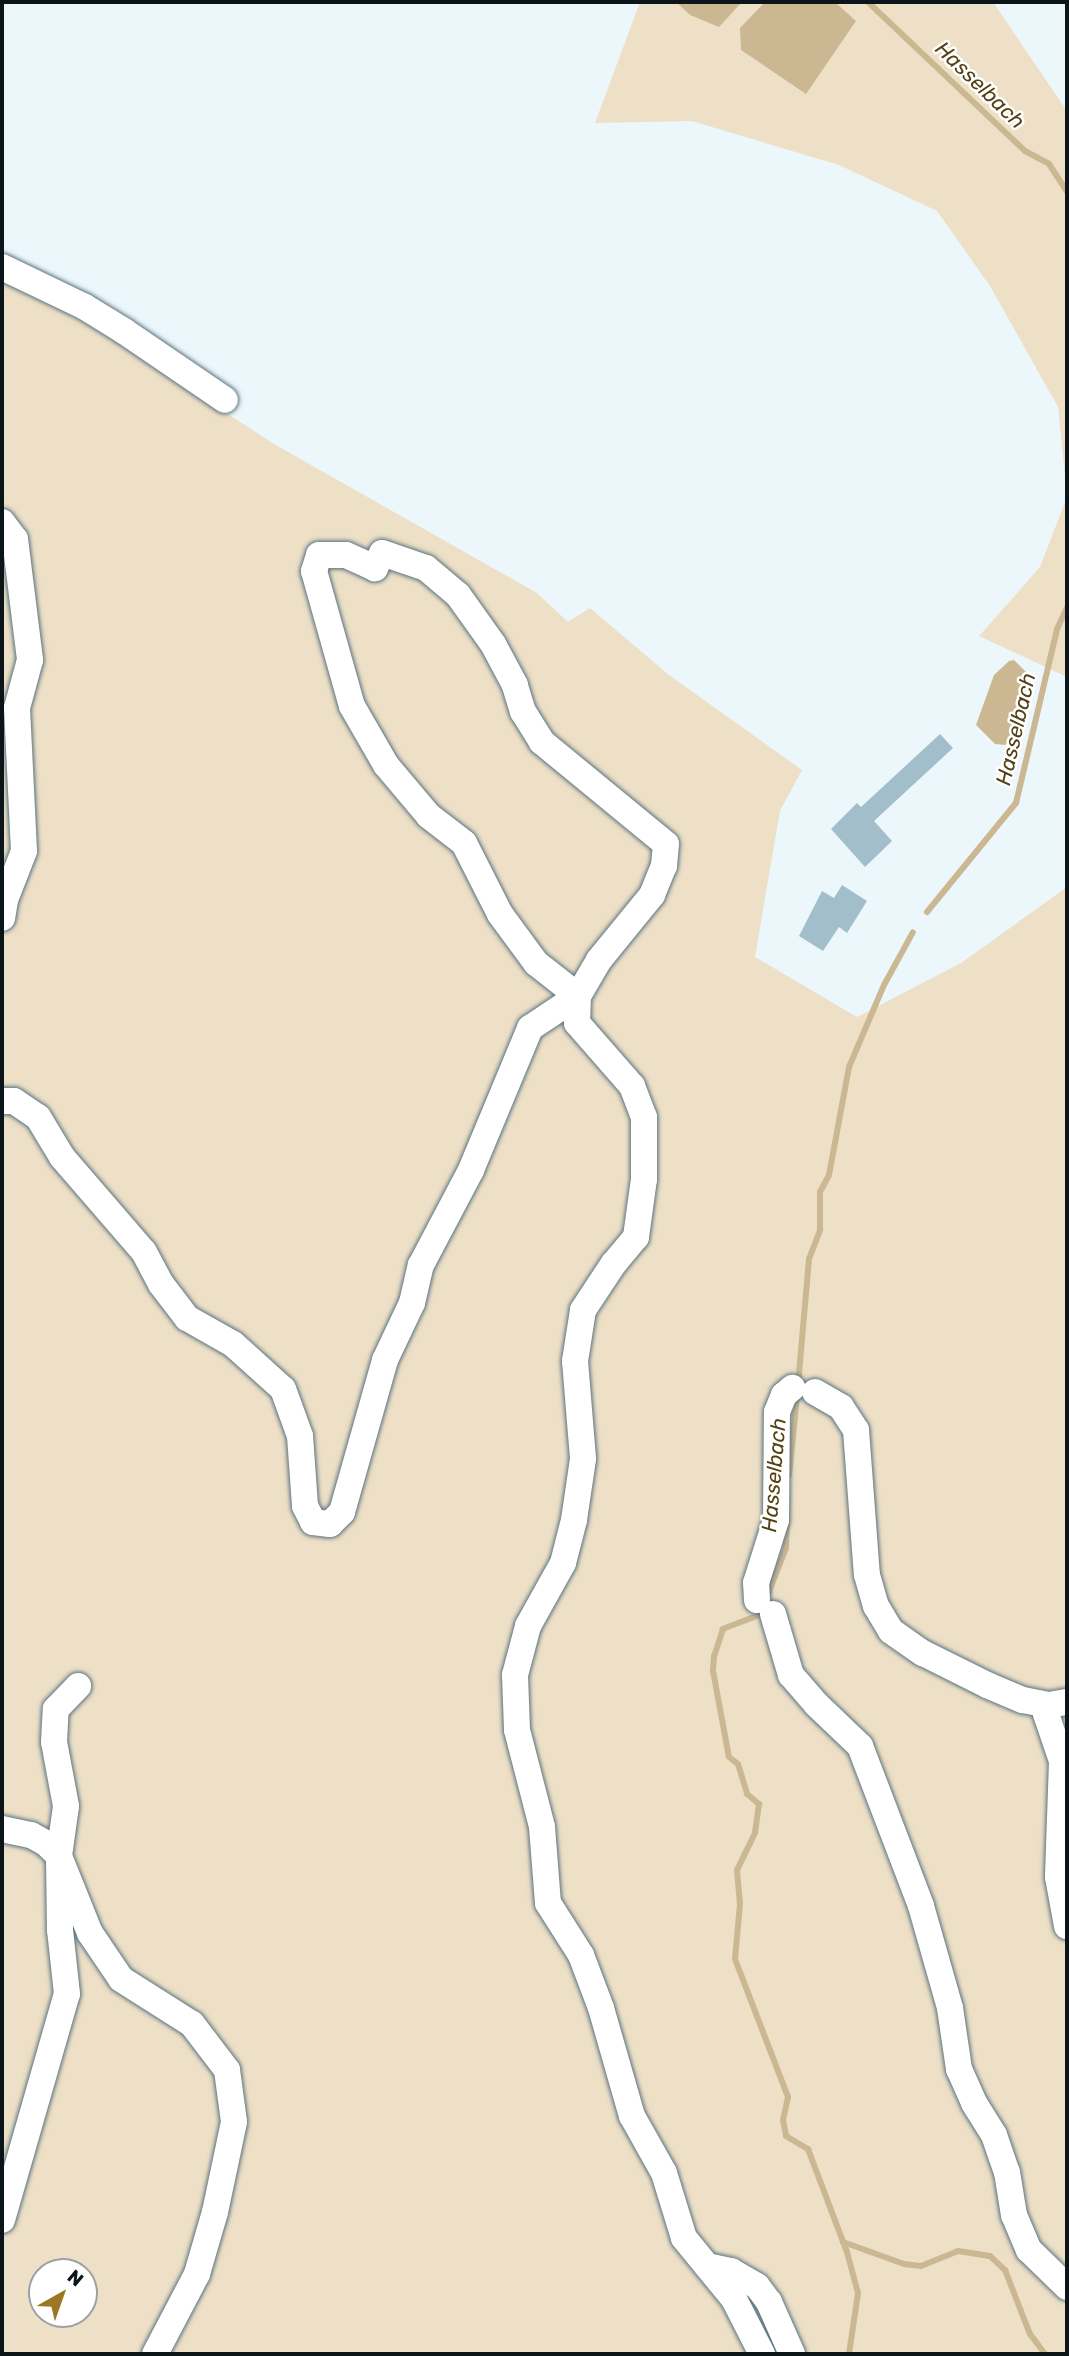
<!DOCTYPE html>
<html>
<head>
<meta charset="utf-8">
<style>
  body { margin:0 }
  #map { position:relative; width:1069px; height:2356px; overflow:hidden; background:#ecf7fc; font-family:Rubik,sans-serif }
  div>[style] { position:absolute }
  .green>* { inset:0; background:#eee0c6 }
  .water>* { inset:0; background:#cbb893 }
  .stream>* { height:6px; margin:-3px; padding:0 3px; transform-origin:3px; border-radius:3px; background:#cbb893 }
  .building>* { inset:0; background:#a3becb }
  .roads { filter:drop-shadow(0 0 2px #5b7480) drop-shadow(0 0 2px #5b7480) }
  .minor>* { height:26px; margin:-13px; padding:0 13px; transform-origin:13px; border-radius:13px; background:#fff }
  span { translate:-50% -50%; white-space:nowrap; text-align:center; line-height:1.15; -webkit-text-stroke:5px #fff; paint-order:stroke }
  .water-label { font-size:21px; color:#544012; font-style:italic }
  .frame { position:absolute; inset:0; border:4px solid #0b1419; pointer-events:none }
  .north { position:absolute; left:28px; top:2258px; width:70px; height:70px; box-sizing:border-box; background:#fff; border:2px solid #9da1a3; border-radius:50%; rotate:40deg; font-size:19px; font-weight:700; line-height:28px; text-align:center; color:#0b1419 }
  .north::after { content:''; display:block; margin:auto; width:24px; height:32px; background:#9c7823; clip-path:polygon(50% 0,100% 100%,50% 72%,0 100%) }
</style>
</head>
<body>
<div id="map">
  <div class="green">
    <div style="clip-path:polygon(640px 2px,993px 2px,1067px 111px,1067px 677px,979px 636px,1040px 567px,1067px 497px,1058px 407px,990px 286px,937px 211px,839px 165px,692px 121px,595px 123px)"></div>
    <div style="clip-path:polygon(evenodd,2px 279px,65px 308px,274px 444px,537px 593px,568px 622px,590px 608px,669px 675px,802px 770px,780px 811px,755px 957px,857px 1017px,961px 963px,1067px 887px,1067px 2354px,2px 2354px,2px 279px,42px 2272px,84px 2272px,84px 2314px,42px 2314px,42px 2272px)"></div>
  </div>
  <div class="water">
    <div style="clip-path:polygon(676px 2px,742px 2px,719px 27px,690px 15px)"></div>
    <div style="clip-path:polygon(765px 2px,835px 2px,856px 21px,806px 94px,741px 50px,740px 28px)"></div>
    <div style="clip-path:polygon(1014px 660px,1029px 675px,1016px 735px,1005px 745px,995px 744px,976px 725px,994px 675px,1009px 661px)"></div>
  </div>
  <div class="stream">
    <div style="left:868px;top:2px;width:216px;rotate:43.5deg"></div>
    <div style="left:1025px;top:151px;width:27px;rotate:28deg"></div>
    <div style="left:1049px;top:164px;width:33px;rotate:57deg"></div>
    <div style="left:927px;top:912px;width:141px;rotate:-50.8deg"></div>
    <div style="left:1016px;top:803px;width:179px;rotate:-76.7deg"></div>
    <div style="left:1057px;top:629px;width:23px;rotate:-65deg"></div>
    <div style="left:798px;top:1385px;width:126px;rotate:-85deg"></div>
    <div style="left:809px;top:1259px;width:31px;rotate:-69deg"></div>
    <div style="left:820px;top:1230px;width:38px;rotate:-90deg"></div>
    <div style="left:820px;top:1192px;width:19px;rotate:-62deg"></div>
    <div style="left:829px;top:1175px;width:110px;rotate:-79.5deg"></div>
    <div style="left:849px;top:1067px;width:89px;rotate:-66.9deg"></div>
    <div style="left:884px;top:985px;width:60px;rotate:-61.3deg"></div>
    <div style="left:789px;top:1475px;width:79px;rotate:-84.2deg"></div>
    <div style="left:768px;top:1594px;width:49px;rotate:-68.6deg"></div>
    <div style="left:786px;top:1548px;width:27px;rotate:-88deg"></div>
    <div style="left:762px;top:1607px;width:9px;rotate:111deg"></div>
    <div style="left:759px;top:1615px;width:39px;rotate:159deg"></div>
    <div style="left:723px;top:1629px;width:28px;rotate:108deg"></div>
    <div style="left:714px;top:1656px;width:15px;rotate:94deg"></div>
    <div style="left:713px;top:1671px;width:87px;rotate:79.5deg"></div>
    <div style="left:729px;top:1757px;width:11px;rotate:38deg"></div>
    <div style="left:738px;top:1764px;width:31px;rotate:73deg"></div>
    <div style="left:747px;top:1794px;width:16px;rotate:40deg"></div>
    <div style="left:759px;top:1804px;width:29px;rotate:98deg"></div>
    <div style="left:755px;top:1833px;width:41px;rotate:115.9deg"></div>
    <div style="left:737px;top:1870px;width:34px;rotate:85deg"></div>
    <div style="left:740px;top:1904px;width:55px;rotate:95.2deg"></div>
    <div style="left:735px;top:1959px;width:148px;rotate:69deg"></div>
    <div style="left:788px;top:2097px;width:24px;rotate:102deg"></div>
    <div style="left:783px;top:2120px;width:16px;rotate:79deg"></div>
    <div style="left:786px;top:2136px;width:26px;rotate:31deg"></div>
    <div style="left:808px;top:2149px;width:110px;rotate:69.3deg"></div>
    <div style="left:847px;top:2252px;width:42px;rotate:75deg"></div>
    <div style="left:858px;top:2293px;width:62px;rotate:98.4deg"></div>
    <div style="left:843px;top:2242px;width:65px;rotate:19.8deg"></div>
    <div style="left:904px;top:2264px;width:17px;rotate:7deg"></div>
    <div style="left:921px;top:2266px;width:40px;rotate:-22deg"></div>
    <div style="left:958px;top:2251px;width:32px;rotate:9deg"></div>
    <div style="left:990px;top:2256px;width:21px;rotate:43deg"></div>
    <div style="left:1005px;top:2270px;width:69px;rotate:68.7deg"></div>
    <div style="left:1030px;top:2334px;width:25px;rotate:53deg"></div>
  </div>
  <div class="building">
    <div style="clip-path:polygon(940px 734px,953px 748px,874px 821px,892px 841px,865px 867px,831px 829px,857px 803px,861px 807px)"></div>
    <div style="clip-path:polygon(842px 885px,867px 901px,847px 933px,839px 927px,823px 951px,799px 936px,822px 891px,834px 898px)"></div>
  </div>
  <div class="roads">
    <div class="minor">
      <div style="left:2px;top:267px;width:92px;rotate:25.7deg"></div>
      <div style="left:85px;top:307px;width:46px;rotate:31.6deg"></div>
      <div style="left:124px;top:331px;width:122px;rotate:34.3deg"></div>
      <div style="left:2px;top:522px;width:21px;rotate:53deg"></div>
      <div style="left:15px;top:539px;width:122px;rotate:82.9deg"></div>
      <div style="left:30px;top:660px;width:50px;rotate:105.2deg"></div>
      <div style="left:17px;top:708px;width:143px;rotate:87.2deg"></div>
      <div style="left:24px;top:851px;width:53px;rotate:111.2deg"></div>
      <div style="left:5px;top:900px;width:18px;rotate:99deg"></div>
      <div style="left:578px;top:996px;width:27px;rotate:92deg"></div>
      <div style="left:577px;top:1023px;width:84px;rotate:48.9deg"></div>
      <div style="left:632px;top:1086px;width:33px;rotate:69deg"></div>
      <div style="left:644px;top:1117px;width:62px;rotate:90deg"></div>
      <div style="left:644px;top:1179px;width:59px;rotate:97.9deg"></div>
      <div style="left:636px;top:1237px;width:34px;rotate:130deg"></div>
      <div style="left:614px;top:1263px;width:56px;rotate:123.4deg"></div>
      <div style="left:583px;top:1310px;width:52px;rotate:98.9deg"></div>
      <div style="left:575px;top:1361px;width:98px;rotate:85.3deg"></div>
      <div style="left:583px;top:1459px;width:62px;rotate:98.4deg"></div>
      <div style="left:574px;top:1520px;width:44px;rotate:104.3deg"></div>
      <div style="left:563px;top:1563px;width:72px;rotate:119.1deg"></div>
      <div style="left:528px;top:1626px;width:51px;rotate:104.9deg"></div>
      <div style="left:515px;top:1675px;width:55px;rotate:87.9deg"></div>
      <div style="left:517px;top:1730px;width:100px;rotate:75.5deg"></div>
      <div style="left:542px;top:1827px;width:76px;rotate:85.5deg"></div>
      <div style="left:548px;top:1903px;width:62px;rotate:57.6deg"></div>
      <div style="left:581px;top:1955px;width:57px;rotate:69.3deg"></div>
      <div style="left:601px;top:2008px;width:112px;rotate:74deg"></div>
      <div style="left:632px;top:2116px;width:65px;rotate:60.7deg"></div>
      <div style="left:664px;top:2173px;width:68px;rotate:72.9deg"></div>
      <div style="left:684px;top:2238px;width:79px;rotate:50.7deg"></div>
      <div style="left:734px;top:2299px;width:62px;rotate:63deg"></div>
      <div style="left:2px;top:1101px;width:12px"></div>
      <div style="left:14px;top:1101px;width:29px;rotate:34deg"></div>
      <div style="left:38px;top:1117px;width:47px;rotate:59deg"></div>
      <div style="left:62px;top:1157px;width:125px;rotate:49.2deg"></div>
      <div style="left:144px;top:1252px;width:36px;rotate:62deg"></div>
      <div style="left:161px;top:1284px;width:43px;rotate:52.6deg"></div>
      <div style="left:187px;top:1318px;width:53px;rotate:29.5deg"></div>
      <div style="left:233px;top:1344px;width:67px;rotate:42deg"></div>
      <div style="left:283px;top:1389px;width:50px;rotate:70.1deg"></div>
      <div style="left:300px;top:1436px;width:70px;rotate:85.9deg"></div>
      <div style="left:305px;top:1506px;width:18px;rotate:63deg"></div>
      <div style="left:313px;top:1522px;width:17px;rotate:7deg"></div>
      <div style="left:330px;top:1524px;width:17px;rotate:-45deg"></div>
      <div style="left:342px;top:1512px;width:158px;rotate:-74.2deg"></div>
      <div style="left:385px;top:1360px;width:63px;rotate:-64.7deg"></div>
      <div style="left:412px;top:1303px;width:39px;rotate:-77deg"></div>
      <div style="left:421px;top:1265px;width:107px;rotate:-62.2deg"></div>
      <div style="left:471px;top:1170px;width:154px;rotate:-67.4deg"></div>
      <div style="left:530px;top:1028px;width:58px;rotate:-33.7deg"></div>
      <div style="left:578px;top:996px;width:42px;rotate:-59.7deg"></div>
      <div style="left:599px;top:960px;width:84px;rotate:-50.8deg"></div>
      <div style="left:652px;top:895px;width:31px;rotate:-68deg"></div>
      <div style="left:664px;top:866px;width:22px;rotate:-85deg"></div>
      <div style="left:666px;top:844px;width:161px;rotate:-140.6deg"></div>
      <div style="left:542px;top:742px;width:36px;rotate:-122deg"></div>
      <div style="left:523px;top:712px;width:28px;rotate:-107deg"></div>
      <div style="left:515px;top:685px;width:47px;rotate:-118.2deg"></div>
      <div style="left:493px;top:644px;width:60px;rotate:-125.5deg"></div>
      <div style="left:458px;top:595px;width:42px;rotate:-139.8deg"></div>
      <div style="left:426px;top:568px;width:46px;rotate:-161.2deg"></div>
      <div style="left:382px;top:553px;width:17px;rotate:115deg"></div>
      <div style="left:375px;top:568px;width:32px;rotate:-156deg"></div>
      <div style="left:346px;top:555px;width:27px;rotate:180deg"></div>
      <div style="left:319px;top:555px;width:17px;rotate:107deg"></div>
      <div style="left:314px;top:571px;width:140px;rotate:74.3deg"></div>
      <div style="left:352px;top:706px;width:68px;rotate:60deg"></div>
      <div style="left:386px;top:765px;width:67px;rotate:49.9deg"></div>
      <div style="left:429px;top:816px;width:44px;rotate:37.6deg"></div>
      <div style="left:464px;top:843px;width:80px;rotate:63.1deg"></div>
      <div style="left:500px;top:914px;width:61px;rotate:53.7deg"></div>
      <div style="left:536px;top:963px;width:53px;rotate:38.2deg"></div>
      <div style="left:815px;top:1392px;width:30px;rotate:30deg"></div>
      <div style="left:841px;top:1407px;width:27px;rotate:57deg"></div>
      <div style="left:856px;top:1430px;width:145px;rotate:85.7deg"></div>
      <div style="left:867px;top:1575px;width:32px;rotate:74deg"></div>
      <div style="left:876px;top:1606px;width:29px;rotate:59deg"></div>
      <div style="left:891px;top:1631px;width:39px;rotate:35deg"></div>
      <div style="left:923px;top:1653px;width:72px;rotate:26.6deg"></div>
      <div style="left:987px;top:1685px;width:39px;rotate:23deg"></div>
      <div style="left:1023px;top:1700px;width:26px;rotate:11deg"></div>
      <div style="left:757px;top:1600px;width:17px;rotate:-93deg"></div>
      <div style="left:756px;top:1583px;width:66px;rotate:-72.4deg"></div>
      <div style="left:776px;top:1520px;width:108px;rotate:-89.5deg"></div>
      <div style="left:777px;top:1412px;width:18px;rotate:-68deg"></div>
      <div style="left:784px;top:1395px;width:11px;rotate:-41deg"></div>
      <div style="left:773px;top:1614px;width:64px;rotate:73.6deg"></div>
      <div style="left:791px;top:1675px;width:38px;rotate:49deg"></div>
      <div style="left:816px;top:1704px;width:61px;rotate:43.7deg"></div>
      <div style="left:860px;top:1746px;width:171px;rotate:69.1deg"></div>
      <div style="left:921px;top:1906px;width:106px;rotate:74.1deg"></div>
      <div style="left:950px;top:2008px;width:62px;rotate:81.6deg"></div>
      <div style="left:959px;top:2069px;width:37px;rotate:66deg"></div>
      <div style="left:974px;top:2103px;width:38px;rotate:58deg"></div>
      <div style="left:994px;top:2135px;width:39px;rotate:71deg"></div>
      <div style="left:1007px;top:2172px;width:44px;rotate:80.8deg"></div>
      <div style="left:1014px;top:2215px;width:38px;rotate:67deg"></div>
      <div style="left:1029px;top:2250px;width:53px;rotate:44.2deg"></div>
      <div style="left:1066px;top:1702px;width:17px;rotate:170deg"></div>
      <div style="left:1049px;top:1705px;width:9px;rotate:108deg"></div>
      <div style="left:1046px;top:1714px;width:50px;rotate:71.2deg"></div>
      <div style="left:1062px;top:1761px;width:116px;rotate:92deg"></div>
      <div style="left:1058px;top:1877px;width:50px;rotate:79.6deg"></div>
      <div style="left:2px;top:1829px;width:30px;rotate:12deg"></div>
      <div style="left:31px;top:1835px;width:18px;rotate:29deg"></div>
      <div style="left:47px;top:1844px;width:17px;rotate:45deg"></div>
      <div style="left:59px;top:1856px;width:83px;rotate:68.1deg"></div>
      <div style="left:90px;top:1933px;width:55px;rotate:56deg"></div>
      <div style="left:121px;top:1979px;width:84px;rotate:32.4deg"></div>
      <div style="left:192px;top:2024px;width:58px;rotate:52.7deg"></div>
      <div style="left:227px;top:2070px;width:52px;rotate:82.3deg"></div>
      <div style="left:234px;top:2122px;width:92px;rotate:101.9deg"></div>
      <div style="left:215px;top:2212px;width:65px;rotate:106.2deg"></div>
      <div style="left:197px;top:2274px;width:90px;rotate:117.7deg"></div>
      <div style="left:2px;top:2220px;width:235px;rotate:-74deg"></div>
      <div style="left:67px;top:1994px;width:64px;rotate:-96.2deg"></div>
      <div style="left:60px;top:1930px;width:74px;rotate:-90.8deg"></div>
      <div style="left:59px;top:1856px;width:50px;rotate:-82deg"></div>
      <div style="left:66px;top:1806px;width:65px;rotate:-100.6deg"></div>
      <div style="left:54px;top:1742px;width:33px;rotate:-87deg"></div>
      <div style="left:56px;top:1709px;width:32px;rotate:-46deg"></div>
      <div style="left:707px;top:2266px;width:25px;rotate:12deg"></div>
      <div style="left:731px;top:2271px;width:30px;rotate:30deg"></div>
      <div style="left:757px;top:2286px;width:20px;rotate:53deg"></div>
      <div style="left:769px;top:2302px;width:57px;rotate:66.1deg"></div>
    </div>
  </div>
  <div class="water-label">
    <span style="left:980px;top:85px;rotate:44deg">Hasselbach</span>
    <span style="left:1016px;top:729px;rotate:-77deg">Hasselbach</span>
    <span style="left:774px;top:1475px;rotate:-85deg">Hasselbach</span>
  </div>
  <div class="frame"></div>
  <div class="north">N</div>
</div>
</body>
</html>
